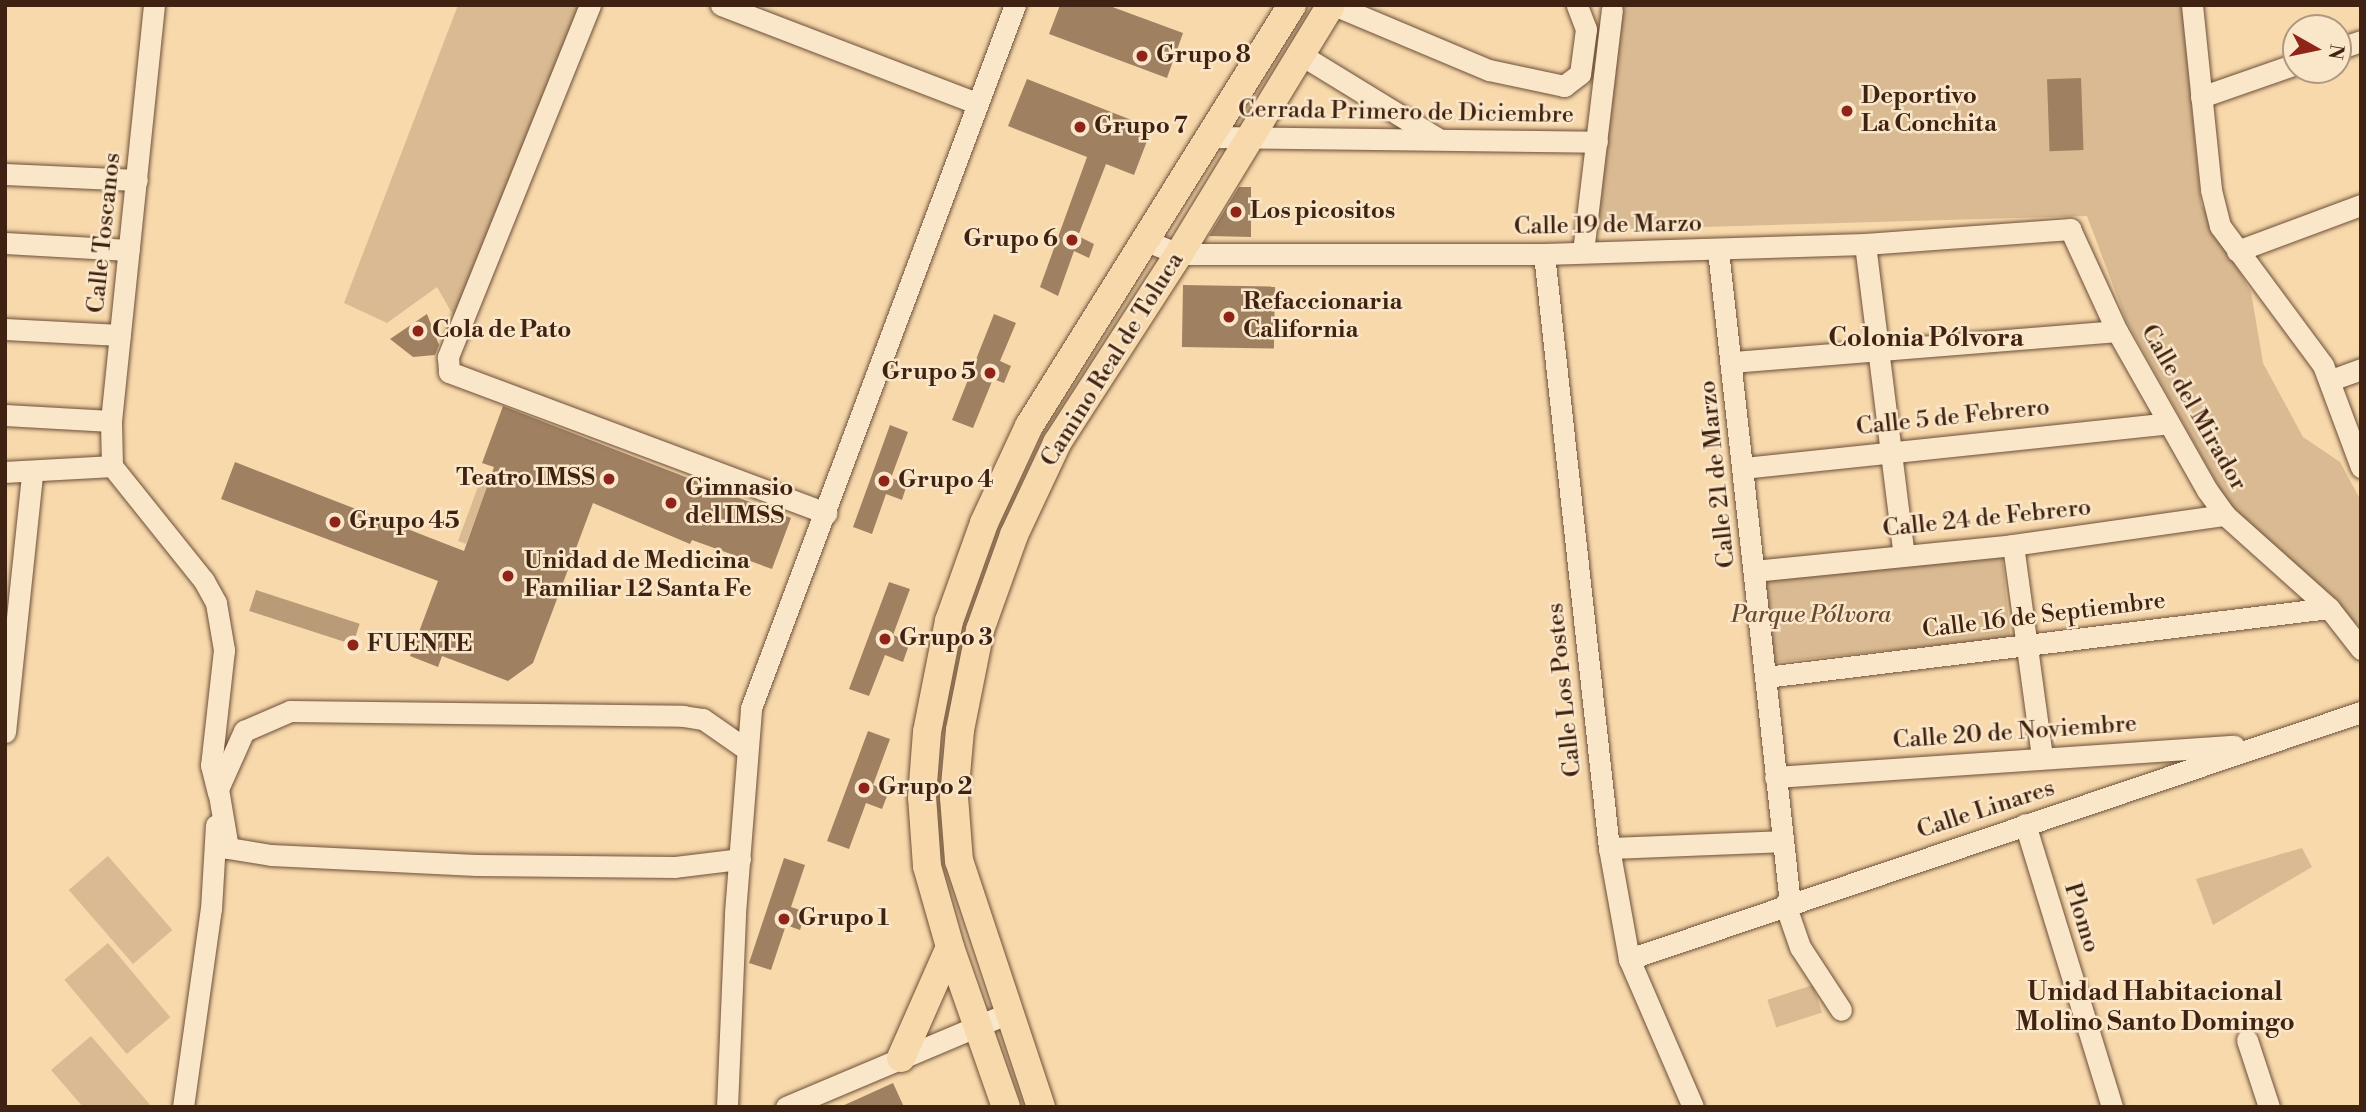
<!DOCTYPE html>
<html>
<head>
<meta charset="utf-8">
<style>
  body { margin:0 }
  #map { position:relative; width:2366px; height:1112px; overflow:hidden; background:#f8d9ac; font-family:"Libre Bodoni",serif }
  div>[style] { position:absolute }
  .green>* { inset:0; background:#d9ba92; transform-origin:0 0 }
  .water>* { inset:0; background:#b99b77; transform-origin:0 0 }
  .building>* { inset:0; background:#9f8162; transform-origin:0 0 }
  .roads { filter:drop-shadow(0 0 2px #6d5038) drop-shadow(0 0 2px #6d5038) }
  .minor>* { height:21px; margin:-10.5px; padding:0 10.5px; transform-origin:10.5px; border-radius:10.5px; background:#fae6c9 }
  .major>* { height:28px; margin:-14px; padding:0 14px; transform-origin:14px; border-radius:14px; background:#f8d9ac }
  .dots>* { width:19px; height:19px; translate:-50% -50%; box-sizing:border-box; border:4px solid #fae6c9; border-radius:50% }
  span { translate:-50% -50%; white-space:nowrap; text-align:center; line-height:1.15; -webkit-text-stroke:5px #fae6c9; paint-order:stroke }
  .poi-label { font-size:24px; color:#3f2211; font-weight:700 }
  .left { translate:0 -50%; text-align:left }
  .right { translate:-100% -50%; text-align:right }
  .street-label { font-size:24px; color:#3f2211 }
  .park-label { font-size:24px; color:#664831; font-style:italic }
  .neighbourhood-label { font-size:26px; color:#3f2211; font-weight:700 }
  .frame { position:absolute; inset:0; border:7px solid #3f2211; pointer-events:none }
  .north { position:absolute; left:2282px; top:14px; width:70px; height:70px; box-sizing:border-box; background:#fae6c9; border:2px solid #af987f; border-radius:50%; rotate:99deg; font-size:19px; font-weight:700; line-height:28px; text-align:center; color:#3f2211 }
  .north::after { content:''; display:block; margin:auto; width:24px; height:32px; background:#8f2418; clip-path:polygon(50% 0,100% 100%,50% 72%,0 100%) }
</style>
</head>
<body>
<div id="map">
  <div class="green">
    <div style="clip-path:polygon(458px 5px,587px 5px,466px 317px,453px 315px,437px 287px,387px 323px,344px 303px)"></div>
    <div style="clip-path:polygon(1620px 5px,2182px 5px,2201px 204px,2251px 292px,2263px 363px,2303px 437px,2340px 462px,2361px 501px,2361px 628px,2229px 505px,2126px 320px,2087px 216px,1598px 230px)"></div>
    <div style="clip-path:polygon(479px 472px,491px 476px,466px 544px,458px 541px,479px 484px,475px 482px)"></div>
    <div style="left:2002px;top:556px;width:82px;height:245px;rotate:84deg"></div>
    <div style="clip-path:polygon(2302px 848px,2312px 867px,2213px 925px,2196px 879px)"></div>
    <div style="left:108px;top:856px;width:98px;height:52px;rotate:49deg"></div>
    <div style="left:108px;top:943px;width:97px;height:57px;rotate:50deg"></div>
    <div style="left:1813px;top:985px;width:29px;height:48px;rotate:72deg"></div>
    <div style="clip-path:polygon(91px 1036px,152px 1107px,83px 1107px,51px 1070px)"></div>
  </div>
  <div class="water">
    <div style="left:256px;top:590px;width:109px;height:22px;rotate:18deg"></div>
  </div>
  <div class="building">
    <div style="clip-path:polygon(1060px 5px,1107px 5px,1183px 33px,1167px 78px,1049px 34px)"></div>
    <div style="left:2081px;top:78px;width:72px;height:34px;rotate:88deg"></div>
    <div style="clip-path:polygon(1027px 79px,1152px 128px,1134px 175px,1106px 164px,1078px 236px,1094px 244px,1089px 258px,1074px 251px,1058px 296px,1040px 287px,1087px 157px,1008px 126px)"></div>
    <div style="clip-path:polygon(1239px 187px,1251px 187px,1251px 237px,1209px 236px)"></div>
    <div style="left:1183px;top:285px;width:92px;height:62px;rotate:1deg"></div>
    <div style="clip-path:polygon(427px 314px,439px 345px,435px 355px,413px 357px,390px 339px)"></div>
    <div style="clip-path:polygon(994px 314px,1016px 323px,1000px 361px,1011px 366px,1004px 383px,993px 379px,973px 428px,952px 420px)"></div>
    <div style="clip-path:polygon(503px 406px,791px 518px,772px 569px,692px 540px,690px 544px,593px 503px,533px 663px,508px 681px,442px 656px,438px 667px,410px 656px,438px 581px,221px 499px,235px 462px,464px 551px,494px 467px,482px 463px)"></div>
    <div style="clip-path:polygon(890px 425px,908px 432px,891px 478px,907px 484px,902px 500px,886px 494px,872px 534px,853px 527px)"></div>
    <div style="clip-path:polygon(889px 582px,910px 589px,893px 635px,910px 642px,903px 662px,885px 655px,869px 696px,849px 689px)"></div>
    <div style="clip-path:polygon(868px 731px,890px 739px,873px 785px,889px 791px,882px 809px,866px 803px,849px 849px,827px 841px)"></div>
    <div style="clip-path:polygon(784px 858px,805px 865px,791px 907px,806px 912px,800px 930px,786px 925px,771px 970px,749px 963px)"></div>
    <div style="clip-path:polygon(893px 1083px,904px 1107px,840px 1107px)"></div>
  </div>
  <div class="roads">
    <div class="minor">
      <div style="left:590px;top:5px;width:380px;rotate:112deg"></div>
      <div style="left:448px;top:357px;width:15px;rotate:86deg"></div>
      <div style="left:449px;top:372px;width:403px;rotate:20.5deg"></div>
      <div style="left:721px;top:5px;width:273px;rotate:21deg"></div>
      <div style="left:1334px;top:5px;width:168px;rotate:22.8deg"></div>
      <div style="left:1489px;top:70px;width:77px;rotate:12deg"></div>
      <div style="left:1564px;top:86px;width:20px;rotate:-37deg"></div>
      <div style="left:1580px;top:74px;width:45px;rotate:-82.4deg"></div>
      <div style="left:1586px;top:29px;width:26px;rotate:-111deg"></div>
      <div style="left:2192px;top:5px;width:186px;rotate:84.1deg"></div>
      <div style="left:2211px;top:190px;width:37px;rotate:76deg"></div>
      <div style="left:2220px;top:226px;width:173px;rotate:53.5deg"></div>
      <div style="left:2323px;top:365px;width:109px;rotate:69.6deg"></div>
      <div style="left:2338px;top:49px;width:24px;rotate:-19deg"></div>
      <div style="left:1303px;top:56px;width:157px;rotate:31.5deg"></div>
      <div style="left:2201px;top:97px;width:101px;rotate:-19.2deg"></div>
      <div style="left:1214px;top:137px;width:383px;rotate:0.7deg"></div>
      <div style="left:5px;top:174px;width:132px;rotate:2.6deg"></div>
      <div style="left:1149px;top:242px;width:32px;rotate:22deg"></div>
      <div style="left:1179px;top:254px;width:365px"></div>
      <div style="left:1544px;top:254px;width:321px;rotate:-1.8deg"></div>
      <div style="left:1865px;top:244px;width:206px;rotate:-4.2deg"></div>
      <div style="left:2070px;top:229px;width:112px;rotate:65.3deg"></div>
      <div style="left:2117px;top:331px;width:183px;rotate:60.5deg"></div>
      <div style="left:2207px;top:490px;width:31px;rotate:54deg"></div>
      <div style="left:2225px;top:515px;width:140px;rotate:41.8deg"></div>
      <div style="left:2329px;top:608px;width:52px;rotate:52deg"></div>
      <div style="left:5px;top:243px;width:124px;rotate:3.2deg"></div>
      <div style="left:1865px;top:244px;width:313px;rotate:82.9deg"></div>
      <div style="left:1718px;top:250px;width:657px;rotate:83.71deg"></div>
      <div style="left:2237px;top:251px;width:132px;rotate:-20.4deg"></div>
      <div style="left:1583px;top:252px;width:244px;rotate:-83.2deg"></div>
      <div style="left:1544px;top:254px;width:598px;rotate:83.76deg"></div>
      <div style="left:1609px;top:848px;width:113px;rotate:79.8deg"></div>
      <div style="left:1629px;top:959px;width:161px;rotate:66.6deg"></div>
      <div style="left:5px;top:329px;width:115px;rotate:3deg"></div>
      <div style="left:1732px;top:362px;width:386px;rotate:-4.6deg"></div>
      <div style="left:2331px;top:380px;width:32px;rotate:-20deg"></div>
      <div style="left:5px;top:415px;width:106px;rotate:3.2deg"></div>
      <div style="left:112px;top:466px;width:147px;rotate:51.3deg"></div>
      <div style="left:204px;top:581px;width:25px;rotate:61deg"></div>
      <div style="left:216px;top:603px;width:48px;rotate:80.3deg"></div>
      <div style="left:224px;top:650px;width:116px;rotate:96.4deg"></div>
      <div style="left:211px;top:765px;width:29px;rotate:76deg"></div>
      <div style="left:112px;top:466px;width:45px;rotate:-91.3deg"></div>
      <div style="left:111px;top:421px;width:418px;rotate:-84.1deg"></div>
      <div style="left:1743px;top:468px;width:427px;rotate:-6deg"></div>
      <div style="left:5px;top:472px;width:107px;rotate:-3.2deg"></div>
      <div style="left:2013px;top:545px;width:213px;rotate:82.2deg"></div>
      <div style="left:1754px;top:571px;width:260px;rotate:-5.7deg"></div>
      <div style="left:2013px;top:545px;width:214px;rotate:-8.1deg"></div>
      <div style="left:1766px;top:677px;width:567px;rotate:-6.99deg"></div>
      <div style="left:5px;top:732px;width:260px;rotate:-84deg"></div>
      <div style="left:1775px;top:777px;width:460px;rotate:-3.9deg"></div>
      <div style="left:2025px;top:824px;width:296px;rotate:72.9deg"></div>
      <div style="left:1609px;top:848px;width:173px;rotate:-2.3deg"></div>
      <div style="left:740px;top:859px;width:65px;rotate:173deg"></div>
      <div style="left:675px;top:867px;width:199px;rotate:-179.4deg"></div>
      <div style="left:476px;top:865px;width:205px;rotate:-177.2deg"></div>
      <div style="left:271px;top:855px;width:44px;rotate:-170.8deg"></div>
      <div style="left:228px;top:848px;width:60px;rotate:-99.6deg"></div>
      <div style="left:218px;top:789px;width:64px;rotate:-65.9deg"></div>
      <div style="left:244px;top:731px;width:50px;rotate:-23.5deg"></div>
      <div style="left:290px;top:711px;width:393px;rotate:0.7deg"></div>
      <div style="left:683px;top:716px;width:20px;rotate:9deg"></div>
      <div style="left:703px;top:719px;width:52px;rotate:34.9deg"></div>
      <div style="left:1785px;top:904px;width:46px;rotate:70.8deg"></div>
      <div style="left:1800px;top:947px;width:75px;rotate:56.9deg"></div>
      <div style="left:1629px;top:959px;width:773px;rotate:-18.65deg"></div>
      <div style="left:2247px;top:1040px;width:71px;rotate:71.8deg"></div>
      <div style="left:183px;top:1107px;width:200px;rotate:-82deg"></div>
      <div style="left:211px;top:909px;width:84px;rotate:-86.6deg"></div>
      <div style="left:727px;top:1107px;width:194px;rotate:-87.6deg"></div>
      <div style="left:735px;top:913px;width:206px;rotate:-85.5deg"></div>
      <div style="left:751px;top:708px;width:751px;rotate:-69.42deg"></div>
      <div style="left:786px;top:1107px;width:242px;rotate:-22.9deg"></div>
    </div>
    <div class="major">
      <div style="left:901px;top:1058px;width:121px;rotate:-66.2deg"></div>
      <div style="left:1006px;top:1107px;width:170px;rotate:-109.3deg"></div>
      <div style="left:950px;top:947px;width:84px;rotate:-105.9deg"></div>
      <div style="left:927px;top:866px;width:69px;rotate:-94.1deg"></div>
      <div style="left:922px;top:797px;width:65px;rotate:-85.6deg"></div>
      <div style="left:927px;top:732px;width:113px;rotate:-78.8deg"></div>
      <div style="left:949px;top:621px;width:104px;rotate:-70.3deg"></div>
      <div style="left:984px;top:523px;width:107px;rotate:-65.1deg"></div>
      <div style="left:1029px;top:426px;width:496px;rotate:-58deg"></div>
      <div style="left:1041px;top:1107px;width:259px;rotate:-108.4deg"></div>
      <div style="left:959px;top:861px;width:64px;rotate:-94.5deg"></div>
      <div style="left:954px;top:797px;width:67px;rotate:-84.9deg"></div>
      <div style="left:960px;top:730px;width:102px;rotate:-78.7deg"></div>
      <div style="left:980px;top:630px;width:101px;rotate:-70.3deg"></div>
      <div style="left:1014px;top:535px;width:102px;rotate:-64.9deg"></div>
      <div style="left:1057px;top:443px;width:225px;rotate:-57.2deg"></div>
      <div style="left:1179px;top:254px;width:292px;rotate:-58.6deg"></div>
    </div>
  </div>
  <div class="dots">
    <div style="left:1142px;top:56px;background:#8f2418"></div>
    <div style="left:1847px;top:111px;background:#8f2418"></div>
    <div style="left:1080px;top:127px;background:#8f2418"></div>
    <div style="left:1236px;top:212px;background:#8f2418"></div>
    <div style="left:1072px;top:240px;background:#8f2418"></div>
    <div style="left:1229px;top:317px;background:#8f2418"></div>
    <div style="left:418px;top:331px;background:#8f2418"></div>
    <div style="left:990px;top:373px;background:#8f2418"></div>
    <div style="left:609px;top:479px;background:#8f2418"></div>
    <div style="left:884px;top:481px;background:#8f2418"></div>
    <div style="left:671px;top:503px;background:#8f2418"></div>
    <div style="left:335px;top:522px;background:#8f2418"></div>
    <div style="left:508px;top:576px;background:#8f2418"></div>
    <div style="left:885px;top:639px;background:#8f2418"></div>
    <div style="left:353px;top:645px;background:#8f2418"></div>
    <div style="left:864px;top:788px;background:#8f2418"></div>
    <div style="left:784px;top:919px;background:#8f2418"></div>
  </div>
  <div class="poi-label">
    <span class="left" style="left:1156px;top:56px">Grupo 8</span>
    <span class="left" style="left:1861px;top:111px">Deportivo<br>La Conchita</span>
    <span class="left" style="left:1094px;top:127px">Grupo 7</span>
    <span class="left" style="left:1250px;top:212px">Los picositos</span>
    <span class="right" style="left:1058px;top:240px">Grupo 6</span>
    <span class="left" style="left:1243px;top:317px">Refaccionaria<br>California</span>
    <span class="left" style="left:432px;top:331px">Cola de Pato</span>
    <span class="right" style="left:976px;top:373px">Grupo 5</span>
    <span class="right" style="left:595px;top:479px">Teatro IMSS</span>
    <span class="left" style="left:898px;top:481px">Grupo 4</span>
    <span class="left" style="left:685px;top:503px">Gimnasio<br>del IMSS</span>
    <span class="left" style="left:349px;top:522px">Grupo 45</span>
    <span class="left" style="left:524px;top:576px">Unidad de Medicina<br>Familiar 12 Santa Fe</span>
    <span class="left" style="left:899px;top:639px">Grupo 3</span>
    <span class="left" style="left:367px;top:645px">FUENTE</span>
    <span class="left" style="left:878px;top:788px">Grupo 2</span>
    <span class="left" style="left:798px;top:919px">Grupo 1</span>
  </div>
  <div class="street-label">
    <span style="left:1406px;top:113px;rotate:1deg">Cerrada Primero de Diciembre</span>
    <span style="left:1608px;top:226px;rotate:-1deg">Calle 19 de Marzo</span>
    <span style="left:105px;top:233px;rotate:-84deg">Calle Toscanos</span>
    <span style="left:1113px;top:360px;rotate:-58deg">Camino Real de Toluca</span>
    <span style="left:2193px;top:408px;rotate:60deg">Calle del Mirador</span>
    <span style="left:1953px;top:418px;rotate:-6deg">Calle 5 de Febrero</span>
    <span style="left:1718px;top:474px;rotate:-96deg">Calle 21 de Marzo</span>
    <span style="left:1987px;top:519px;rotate:-6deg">Calle 24 de Febrero</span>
    <span style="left:2044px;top:616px;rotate:-7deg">Calle 16 de Septiembre</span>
    <span style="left:1565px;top:690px;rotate:-96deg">Calle Los Postes</span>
    <span style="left:2015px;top:733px;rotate:-4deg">Calle 20 de Noviembre</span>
    <span style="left:1986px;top:810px;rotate:-18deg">Calle Linares</span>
    <span style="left:2081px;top:918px;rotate:73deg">Plomo</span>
  </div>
  <div class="park-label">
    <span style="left:1811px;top:616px">Parque Pólvora</span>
  </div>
  <div class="neighbourhood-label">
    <span style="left:1926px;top:339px">Colonia Pólvora</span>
    <span style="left:2155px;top:1008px">Unidad Habitacional<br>Molino Santo Domingo</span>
  </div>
  <div class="frame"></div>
  <div class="north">N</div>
</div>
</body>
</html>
